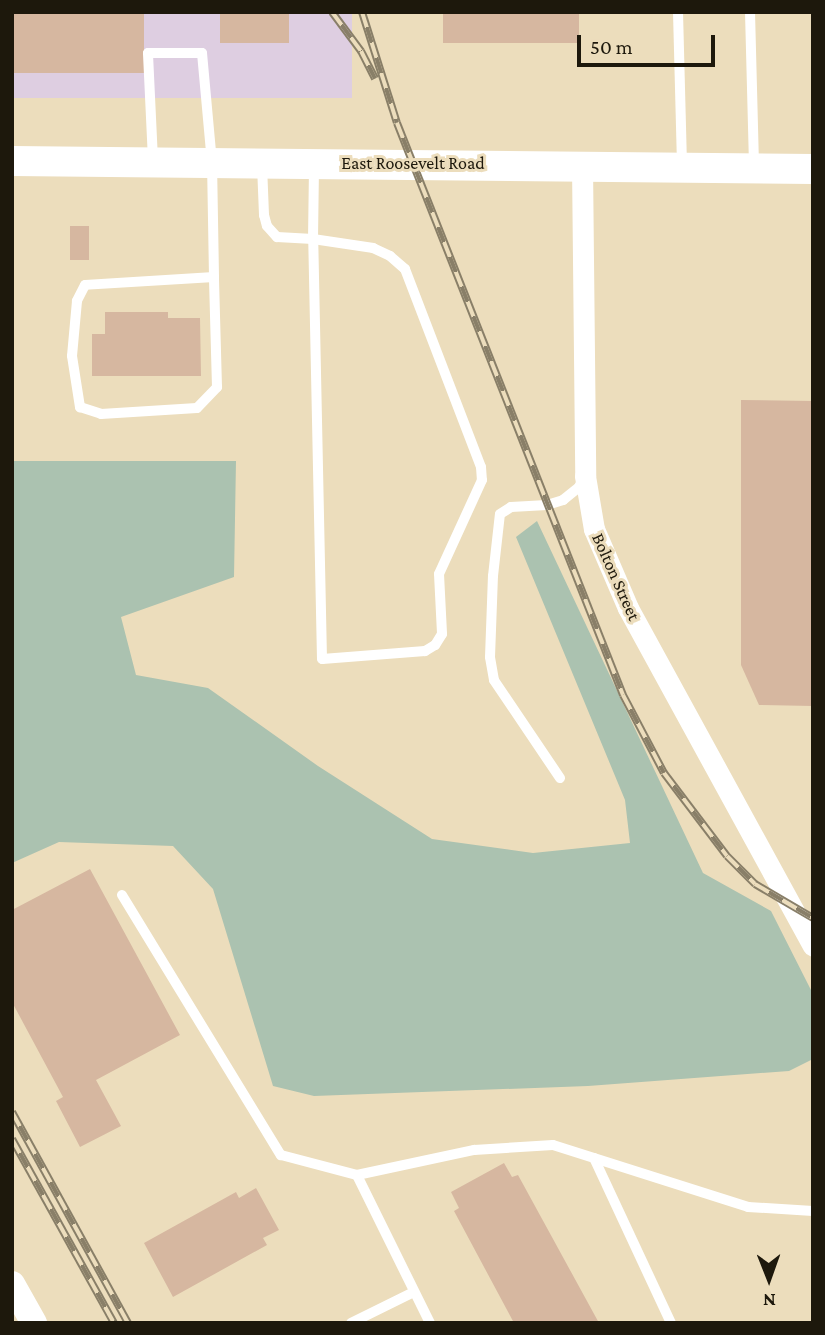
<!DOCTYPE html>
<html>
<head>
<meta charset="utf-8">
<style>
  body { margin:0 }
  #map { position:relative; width:825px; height:1335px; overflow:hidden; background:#ecddbc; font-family:"Crimson Pro",serif }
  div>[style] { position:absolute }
  .industrial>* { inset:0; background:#decee1; transform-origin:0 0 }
  .green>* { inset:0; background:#abc2b0 }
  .building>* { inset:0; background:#d6b7a0; transform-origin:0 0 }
  .service>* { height:10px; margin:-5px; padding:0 5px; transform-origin:5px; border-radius:5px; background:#fff }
  .minor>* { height:21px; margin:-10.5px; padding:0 10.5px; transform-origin:10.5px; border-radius:10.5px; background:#fff }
  .tertiary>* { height:26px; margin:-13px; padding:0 13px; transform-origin:13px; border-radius:13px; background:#fff }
  .secondary>* { height:30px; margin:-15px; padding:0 15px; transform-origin:15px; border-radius:15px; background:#fff }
  .rail>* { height:8px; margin-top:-4px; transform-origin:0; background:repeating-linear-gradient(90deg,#ecddbc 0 16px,#897f68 0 32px); box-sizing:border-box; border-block:2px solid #897f68 }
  span { translate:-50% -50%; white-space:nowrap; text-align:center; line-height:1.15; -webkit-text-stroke:6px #ecddbc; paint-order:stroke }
  .street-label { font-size:18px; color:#1d180c }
  .frame { position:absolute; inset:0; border:14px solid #1d180c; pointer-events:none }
  .north { position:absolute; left:734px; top:1244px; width:70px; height:70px; -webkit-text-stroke:5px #ecddbc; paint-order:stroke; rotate:179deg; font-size:19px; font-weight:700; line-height:28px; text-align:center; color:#1d180c }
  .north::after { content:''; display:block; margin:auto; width:24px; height:32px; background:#1d180c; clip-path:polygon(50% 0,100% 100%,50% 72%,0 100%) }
  .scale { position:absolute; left:577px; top:35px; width:138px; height:32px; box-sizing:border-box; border:4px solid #1d180c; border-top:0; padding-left:9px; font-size:21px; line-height:24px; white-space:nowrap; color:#1d180c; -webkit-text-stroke:5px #ecddbc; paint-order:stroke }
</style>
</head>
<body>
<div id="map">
  <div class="industrial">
    <div style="left:12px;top:12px;width:340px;height:86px"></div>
  </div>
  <div class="green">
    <div style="clip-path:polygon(12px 461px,236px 461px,234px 577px,121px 617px,136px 675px,208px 688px,318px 766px,432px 839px,533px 853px,630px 843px,625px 800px,516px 537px,537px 521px,703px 873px,771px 911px,813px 994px,813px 1059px,789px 1071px,588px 1086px,314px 1096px,273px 1086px,213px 889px,173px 846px,59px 842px,12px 863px)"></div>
  </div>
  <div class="building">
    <div style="left:12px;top:12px;width:132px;height:61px"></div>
    <div style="left:220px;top:12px;width:69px;height:31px"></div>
    <div style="left:443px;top:12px;width:136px;height:31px"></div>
    <div style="left:70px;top:226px;width:19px;height:34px"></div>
    <div style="clip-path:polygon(105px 312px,168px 312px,168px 318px,200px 318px,201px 376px,92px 376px,92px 334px,105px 334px)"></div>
    <div style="clip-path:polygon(741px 400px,813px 401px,813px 706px,759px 705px,741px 665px)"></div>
    <div style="clip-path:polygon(90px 869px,180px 1035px,96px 1080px,121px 1126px,80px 1147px,56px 1101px,63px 1097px,12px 1002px,12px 910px)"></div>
    <div style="clip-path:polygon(504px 1163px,512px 1177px,518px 1175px,599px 1323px,514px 1323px,454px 1211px,459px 1208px,451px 1192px)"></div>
    <div style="clip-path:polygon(256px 1188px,279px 1230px,263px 1238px,267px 1245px,173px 1297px,144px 1243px,236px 1192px,239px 1198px)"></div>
  </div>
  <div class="service">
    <div style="left:678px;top:12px;width:154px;rotate:88.5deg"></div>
    <div style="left:750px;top:12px;width:153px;rotate:88.5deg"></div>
    <div style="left:153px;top:160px;width:107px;rotate:-92.7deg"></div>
    <div style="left:148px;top:53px;width:54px"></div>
    <div style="left:202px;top:53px;width:109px;rotate:84.8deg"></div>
    <div style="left:212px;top:162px;width:115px;rotate:89deg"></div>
    <div style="left:214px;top:277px;width:129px;rotate:176.5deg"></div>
    <div style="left:85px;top:285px;width:18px;rotate:117deg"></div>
    <div style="left:77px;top:301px;width:55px;rotate:95.2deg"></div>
    <div style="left:72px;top:356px;width:52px;rotate:81.1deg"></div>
    <div style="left:80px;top:407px;width:22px;rotate:18deg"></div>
    <div style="left:101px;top:414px;width:96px;rotate:-3.6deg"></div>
    <div style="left:197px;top:408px;width:29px;rotate:-46deg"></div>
    <div style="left:217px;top:387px;width:110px;rotate:-91.6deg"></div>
    <div style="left:262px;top:165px;width:50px;rotate:87.7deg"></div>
    <div style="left:264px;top:215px;width:11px;rotate:75deg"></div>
    <div style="left:267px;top:226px;width:15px;rotate:48deg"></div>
    <div style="left:277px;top:237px;width:36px;rotate:3deg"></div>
    <div style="left:313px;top:239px;width:61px;rotate:8.5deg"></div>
    <div style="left:373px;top:248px;width:19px;rotate:25deg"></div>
    <div style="left:390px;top:256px;width:20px;rotate:41deg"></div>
    <div style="left:405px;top:269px;width:212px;rotate:69deg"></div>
    <div style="left:481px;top:467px;width:13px;rotate:86deg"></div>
    <div style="left:482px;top:480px;width:103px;rotate:114.6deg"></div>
    <div style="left:439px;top:574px;width:60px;rotate:87.1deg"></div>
    <div style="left:442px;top:634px;width:13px;rotate:122deg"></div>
    <div style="left:435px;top:645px;width:12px;rotate:149deg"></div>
    <div style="left:425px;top:651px;width:103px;rotate:175.6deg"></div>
    <div style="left:322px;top:659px;width:420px;rotate:-91.2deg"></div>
    <div style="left:313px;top:239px;width:74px;rotate:-89.2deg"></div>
    <div style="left:560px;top:778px;width:118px;rotate:-124deg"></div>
    <div style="left:494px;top:680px;width:23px;rotate:-100deg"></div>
    <div style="left:490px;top:657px;width:81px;rotate:-87.9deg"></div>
    <div style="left:493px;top:576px;width:62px;rotate:-83.6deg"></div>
    <div style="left:500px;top:514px;width:13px;rotate:-32deg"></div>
    <div style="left:511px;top:507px;width:36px;rotate:-3deg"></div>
    <div style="left:547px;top:505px;width:17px;rotate:-17deg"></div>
    <div style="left:563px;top:500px;width:21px;rotate:-39deg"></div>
    <div style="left:579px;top:487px;width:9px;rotate:-63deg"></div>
    <div style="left:122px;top:895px;width:305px;rotate:58.6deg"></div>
    <div style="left:281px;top:1155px;width:79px;rotate:14.7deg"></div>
    <div style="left:594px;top:1158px;width:182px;rotate:65deg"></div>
    <div style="left:351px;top:1323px;width:70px;rotate:-26.2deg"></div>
    <div style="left:430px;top:1323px;width:165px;rotate:-116.3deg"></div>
    <div style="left:357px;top:1175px;width:120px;rotate:-12.1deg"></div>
    <div style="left:474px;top:1150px;width:79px;rotate:-3.6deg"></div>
    <div style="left:553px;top:1145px;width:205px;rotate:17.6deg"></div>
    <div style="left:748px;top:1207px;width:65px;rotate:3.5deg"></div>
  </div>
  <div class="minor">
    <div style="left:582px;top:164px;width:312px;rotate:89.4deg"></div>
    <div style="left:585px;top:476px;width:54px;rotate:80.4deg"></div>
    <div style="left:594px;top:529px;width:86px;rotate:66.7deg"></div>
    <div style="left:628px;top:608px;width:385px;rotate:61.3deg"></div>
  </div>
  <div class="tertiary">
    <div style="left:12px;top:1284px;width:45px;rotate:60.6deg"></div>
  </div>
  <div class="secondary">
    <div style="left:12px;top:161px;width:801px;rotate:0.57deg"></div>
  </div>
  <div class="rail">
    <div style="left:332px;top:12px;width:49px;rotate:53.4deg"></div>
    <div style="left:361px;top:51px;width:31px;rotate:63deg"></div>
    <div style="left:362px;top:12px;width:116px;rotate:72.5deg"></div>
    <div style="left:397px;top:123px;width:615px;rotate:68.44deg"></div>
    <div style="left:623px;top:695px;width:88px;rotate:62.3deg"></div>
    <div style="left:664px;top:773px;width:104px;rotate:52.8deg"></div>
    <div style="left:727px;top:856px;width:40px;rotate:45deg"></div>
    <div style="left:755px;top:884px;width:67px;rotate:30.4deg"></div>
    <div style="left:12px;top:1112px;width:241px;rotate:61.2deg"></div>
    <div style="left:12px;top:1139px;width:210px;rotate:61deg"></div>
  </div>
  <div class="street-label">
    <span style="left:413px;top:163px">East Roosevelt Road</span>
    <span style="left:616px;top:577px;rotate:66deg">Bolton Street</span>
  </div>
  <div class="frame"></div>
  <div class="north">N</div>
  <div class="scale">50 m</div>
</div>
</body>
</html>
